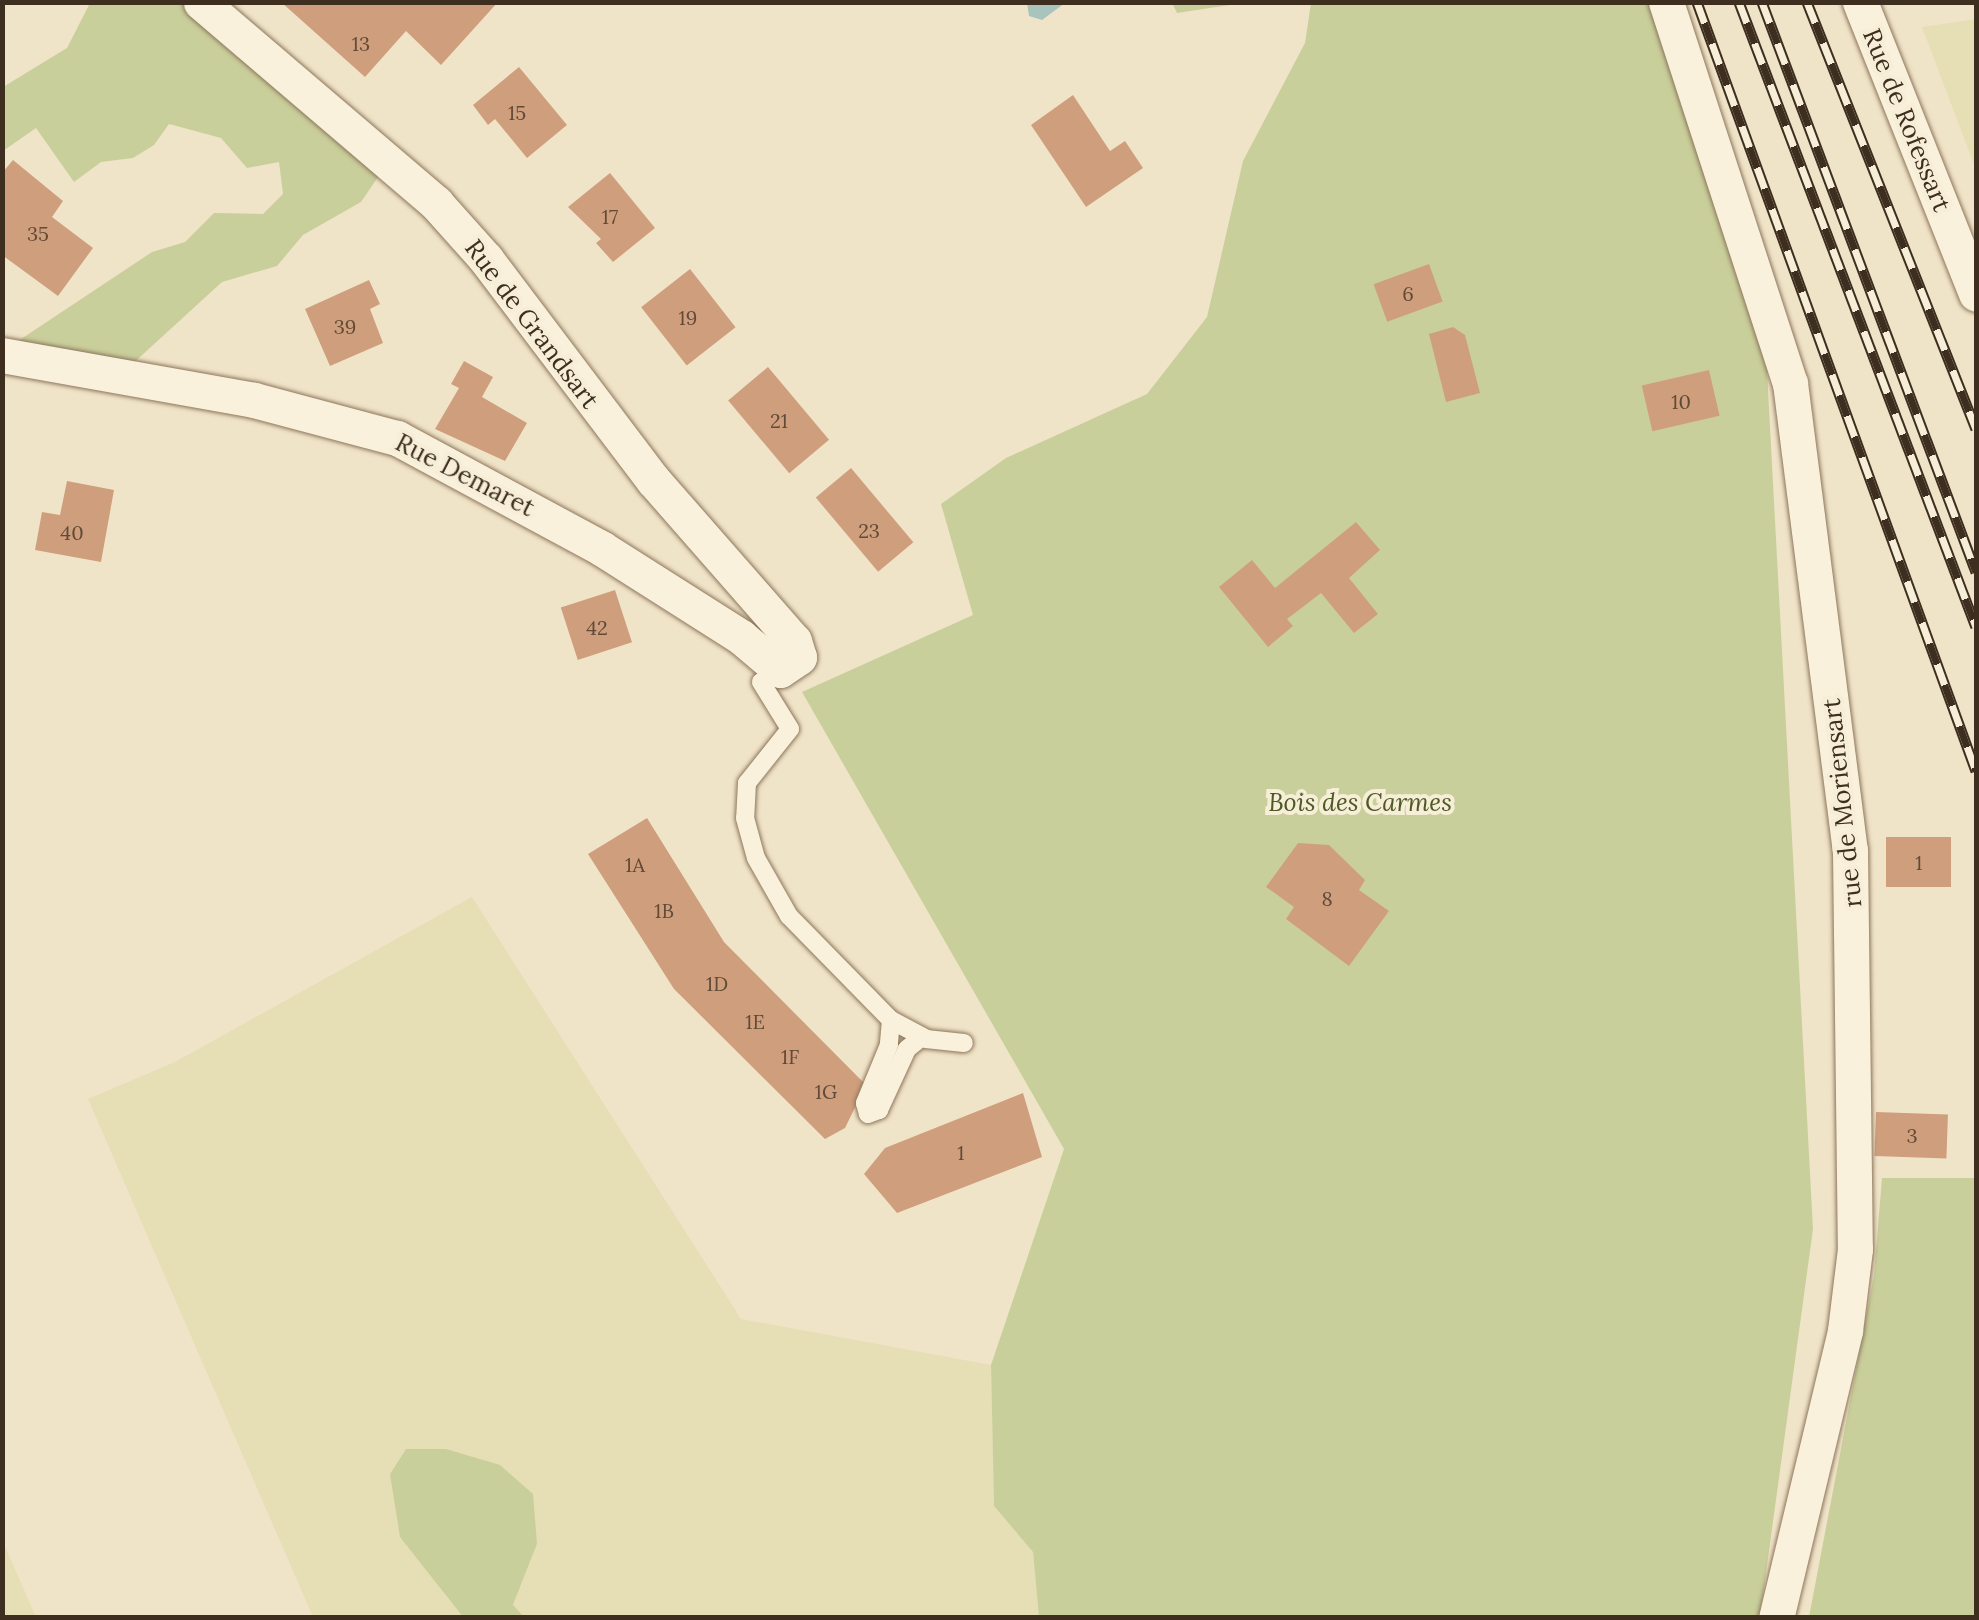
<!DOCTYPE html>
<html>
<head>
<meta charset="utf-8">
<style>
  body { margin:0 }
  #map { position:relative; width:1979px; height:1620px; overflow:hidden; background:#f0e4c8; font-family:Lora,serif }
  div>[style] { position:absolute }
  .farmland>* { inset:0; background:#e6deb5 }
  .green>* { inset:0; background:#c9cf9b }
  .water>* { inset:0; background:#a9c4bc }
  .building>* { inset:0; background:#cf9f7d; transform-origin:0 0 }
  .roads { filter:drop-shadow(0 0 2px #8d765c) drop-shadow(0 0 2px #8d765c) }
  .service>* { height:18px; margin:-9px; padding:0 9px; transform-origin:9px; border-radius:9px; background:#faf1dc }
  .minor>* { height:35px; margin:-17.5px; padding:0 17.5px; transform-origin:17.5px; border-radius:17.5px; background:#faf1dc }
  .rail>* { height:11px; margin-top:-5.5px; transform-origin:0; background:repeating-linear-gradient(90deg,#f7eed8 0 22px,#3d2e20 0 44px); box-sizing:border-box; border-block:2px solid #3d2e20 }
  span { translate:-50% -50%; white-space:nowrap; text-align:center; line-height:1.15; -webkit-text-stroke:8px #f7eed8; paint-order:stroke }
  .number-label { font-size:20px; color:#624a37 }
  .number-label span { -webkit-text-stroke-width:0 }
  .street-label { font-size:25px; color:#3d2e20 }
  .park-label { font-size:25px; color:#4d5a26; font-style:italic }
  .frame { position:absolute; inset:0; border:5px solid #3d2e20; pointer-events:none }
</style>
</head>
<body>
<div id="map">
  <div class="farmland">
    <div style="clip-path:polygon(1976px 19px,1976px 170px,1922px 27px)"></div>
    <div style="clip-path:polygon(472px 897px,741px 1319px,991px 1365px,994px 1506px,1033px 1552px,1039px 1617px,524px 1617px,513px 1606px,537px 1544px,446px 1449px,406px 1449px,390px 1474px,444px 1594px,463px 1617px,313px 1617px,88px 1099px,175px 1062px)"></div>
    <div style="clip-path:polygon(2px 1542px,3px 1542px,36px 1617px,3px 1617px)"></div>
  </div>
  <div class="green">
    <div style="clip-path:polygon(201px 2px,389px 161px,361px 202px,303px 235px,277px 266px,222px 282px,117px 378px,3px 351px,152px 252px,185px 242px,214px 213px,263px 214px,283px 194px,279px 162px,247px 168px,221px 138px,169px 124px,154px 145px,133px 158px,101px 162px,74px 182px,36px 128px,3px 151px,3px 87px,67px 48px,90px 3px)"></div>
    <div style="clip-path:polygon(1172px 3px,1243px 3px,1177px 13px)"></div>
    <div style="clip-path:polygon(1311px 3px,1653px 3px,1764px 315px,1813px 1229px,1760px 1617px,1039px 1617px,1033px 1552px,994px 1506px,991px 1365px,1064px 1149px,802px 692px,973px 615px,941px 504px,1006px 458px,1147px 394px,1207px 317px,1243px 161px,1305px 43px)"></div>
    <div style="clip-path:polygon(1882px 1178px,1976px 1178px,1976px 1617px,1809px 1617px,1874px 1275px)"></div>
    <div style="clip-path:polygon(406px 1449px,446px 1449px,500px 1465px,533px 1494px,537px 1544px,513px 1605px,524px 1617px,463px 1617px,400px 1537px,390px 1474px)"></div>
  </div>
  <div class="water">
    <div style="clip-path:polygon(1027px 3px,1065px 3px,1042px 20px,1029px 16px)"></div>
  </div>
  <div class="building">
    <div style="clip-path:polygon(281px 2px,498px 2px,441px 65px,406px 31px,365px 77px)"></div>
    <div style="clip-path:polygon(519px 67px,567px 125px,527px 158px,495px 119px,488px 125px,473px 105px)"></div>
    <div style="clip-path:polygon(1073px 95px,1110px 151px,1125px 141px,1143px 168px,1086px 207px,1031px 125px)"></div>
    <div style="clip-path:polygon(13px 160px,63px 201px,52px 217px,93px 248px,58px 296px,2px 255px,2px 173px)"></div>
    <div style="clip-path:polygon(610px 173px,655px 228px,613px 262px,596px 243px,601px 239px,568px 207px)"></div>
    <div style="left:1429px;top:264px;width:40px;height:59px;rotate:70deg"></div>
    <div style="left:690px;top:269px;width:74px;height:62px;rotate:52deg"></div>
    <div style="clip-path:polygon(369px 280px,380px 304px,370px 309px,383px 343px,330px 366px,305px 309px)"></div>
    <div style="clip-path:polygon(1453px 327px,1465px 335px,1480px 393px,1446px 402px,1429px 334px)"></div>
    <div style="clip-path:polygon(464px 361px,493px 377px,482px 397px,527px 423px,505px 461px,435px 429px,459px 388px,451px 384px)"></div>
    <div style="left:768px;top:367px;width:95px;height:52px;rotate:50deg"></div>
    <div style="left:1709px;top:370px;width:47px;height:69px;rotate:77deg"></div>
    <div style="left:851px;top:468px;width:97px;height:46px;rotate:50deg"></div>
    <div style="clip-path:polygon(67px 481px,114px 490px,101px 562px,35px 550px,42px 512px,60px 515px)"></div>
    <div style="clip-path:polygon(1356px 522px,1380px 550px,1349px 578px,1378px 614px,1354px 633px,1321px 593px,1287px 619px,1293px 626px,1268px 647px,1219px 587px,1252px 560px,1275px 588px)"></div>
    <div style="left:615px;top:590px;width:55px;height:57px;rotate:72deg"></div>
    <div style="clip-path:polygon(647px 818px,724px 942px,866px 1085px,845px 1128px,825px 1139px,674px 989px,588px 854px)"></div>
    <div style="left:1886px;top:837px;width:65px;height:50px"></div>
    <div style="clip-path:polygon(1298px 843px,1329px 845px,1365px 880px,1359px 890px,1389px 911px,1349px 966px,1286px 919px,1294px 907px,1266px 887px)"></div>
    <div style="clip-path:polygon(1023px 1093px,1042px 1157px,897px 1213px,864px 1174px,885px 1148px)"></div>
    <div style="left:1876px;top:1112px;width:72px;height:44px;rotate:2deg"></div>
  </div>
  <div class="roads">
    <div class="service">
      <div style="left:761px;top:682px;width:55px;rotate:58.3deg"></div>
      <div style="left:790px;top:729px;width:69px;rotate:128.5deg"></div>
      <div style="left:747px;top:783px;width:35px;rotate:93deg"></div>
      <div style="left:745px;top:818px;width:41px;rotate:74.6deg"></div>
      <div style="left:756px;top:858px;width:67px;rotate:60.4deg"></div>
      <div style="left:789px;top:916px;width:146px;rotate:45.6deg"></div>
      <div style="left:891px;top:1020px;width:40px;rotate:28deg"></div>
      <div style="left:926px;top:1039px;width:38px;rotate:6deg"></div>
      <div style="left:891px;top:1020px;width:25px;rotate:95deg"></div>
      <div style="left:889px;top:1045px;width:63px;rotate:112.5deg"></div>
      <div style="left:865px;top:1103px;width:11px;rotate:75deg"></div>
      <div style="left:868px;top:1114px;width:12px;rotate:-20deg"></div>
      <div style="left:879px;top:1110px;width:67px;rotate:-65.3deg"></div>
      <div style="left:907px;top:1049px;width:19px;rotate:-39deg"></div>
    </div>
    <div class="minor">
      <div style="left:1666px;top:2px;width:401px;rotate:72deg"></div>
      <div style="left:1790px;top:383px;width:471px;rotate:82.7deg"></div>
      <div style="left:1850px;top:850px;width:399px;rotate:89.3deg"></div>
      <div style="left:1855px;top:1249px;width:83px;rotate:97deg"></div>
      <div style="left:1845px;top:1331px;width:295px;rotate:103.5deg"></div>
      <div style="left:1860px;top:2px;width:314px;rotate:68.3deg"></div>
      <div style="left:2px;top:355px;width:256px;rotate:10.1deg"></div>
      <div style="left:254px;top:400px;width:148px;rotate:14.9deg"></div>
      <div style="left:397px;top:438px;width:232px;rotate:28.3deg"></div>
      <div style="left:601px;top:548px;width:166px;rotate:32.4deg"></div>
      <div style="left:741px;top:637px;width:51px;rotate:40.2deg"></div>
      <div style="left:780px;top:670px;width:23px;rotate:-34deg"></div>
      <div style="left:799px;top:657px;width:17px;rotate:-107deg"></div>
      <div style="left:794px;top:641px;width:214px;rotate:-131.2deg"></div>
      <div style="left:653px;top:480px;width:277px;rotate:-127.1deg"></div>
      <div style="left:486px;top:259px;width:75px;rotate:-131.8deg"></div>
      <div style="left:436px;top:203px;width:309px;rotate:-139.5deg"></div>
    </div>
  </div>
  <div class="rail">
    <div style="left:1697px;top:2px;width:818px;rotate:70.06deg"></div>
    <div style="left:1739px;top:2px;width:668px;rotate:69.23deg"></div>
    <div style="left:1762px;top:2px;width:609px;rotate:69.42deg"></div>
    <div style="left:1807px;top:2px;width:459px;rotate:68.4deg"></div>
  </div>
  <div class="number-label">
    <span style="left:361px;top:43px">13</span>
    <span style="left:517px;top:112px">15</span>
    <span style="left:610px;top:216px">17</span>
    <span style="left:38px;top:233px">35</span>
    <span style="left:1408px;top:293px">6</span>
    <span style="left:688px;top:317px">19</span>
    <span style="left:345px;top:326px">39</span>
    <span style="left:1681px;top:401px">10</span>
    <span style="left:779px;top:420px">21</span>
    <span style="left:869px;top:530px">23</span>
    <span style="left:72px;top:532px">40</span>
    <span style="left:597px;top:627px">42</span>
    <span style="left:1919px;top:862px">1</span>
    <span style="left:635px;top:864px">1A</span>
    <span style="left:1327px;top:898px">8</span>
    <span style="left:664px;top:910px">1B</span>
    <span style="left:717px;top:983px">1D</span>
    <span style="left:755px;top:1021px">1E</span>
    <span style="left:790px;top:1056px">1F</span>
    <span style="left:826px;top:1091px">1G</span>
    <span style="left:1912px;top:1135px">3</span>
    <span style="left:961px;top:1152px">1</span>
  </div>
  <div class="street-label">
    <span style="left:1907px;top:120px;rotate:68deg">Rue de Rofessart</span>
    <span style="left:532px;top:324px;rotate:53deg">Rue de Grandsart</span>
    <span style="left:465px;top:475px;rotate:27deg">Rue Demaret</span>
    <span style="left:1842px;top:803px;rotate:-96deg">rue de Moriensart</span>
  </div>
  <div class="park-label">
    <span style="left:1360px;top:802px">Bois des Carmes</span>
  </div>
  <div class="frame"></div>
</div>
</body>
</html>
